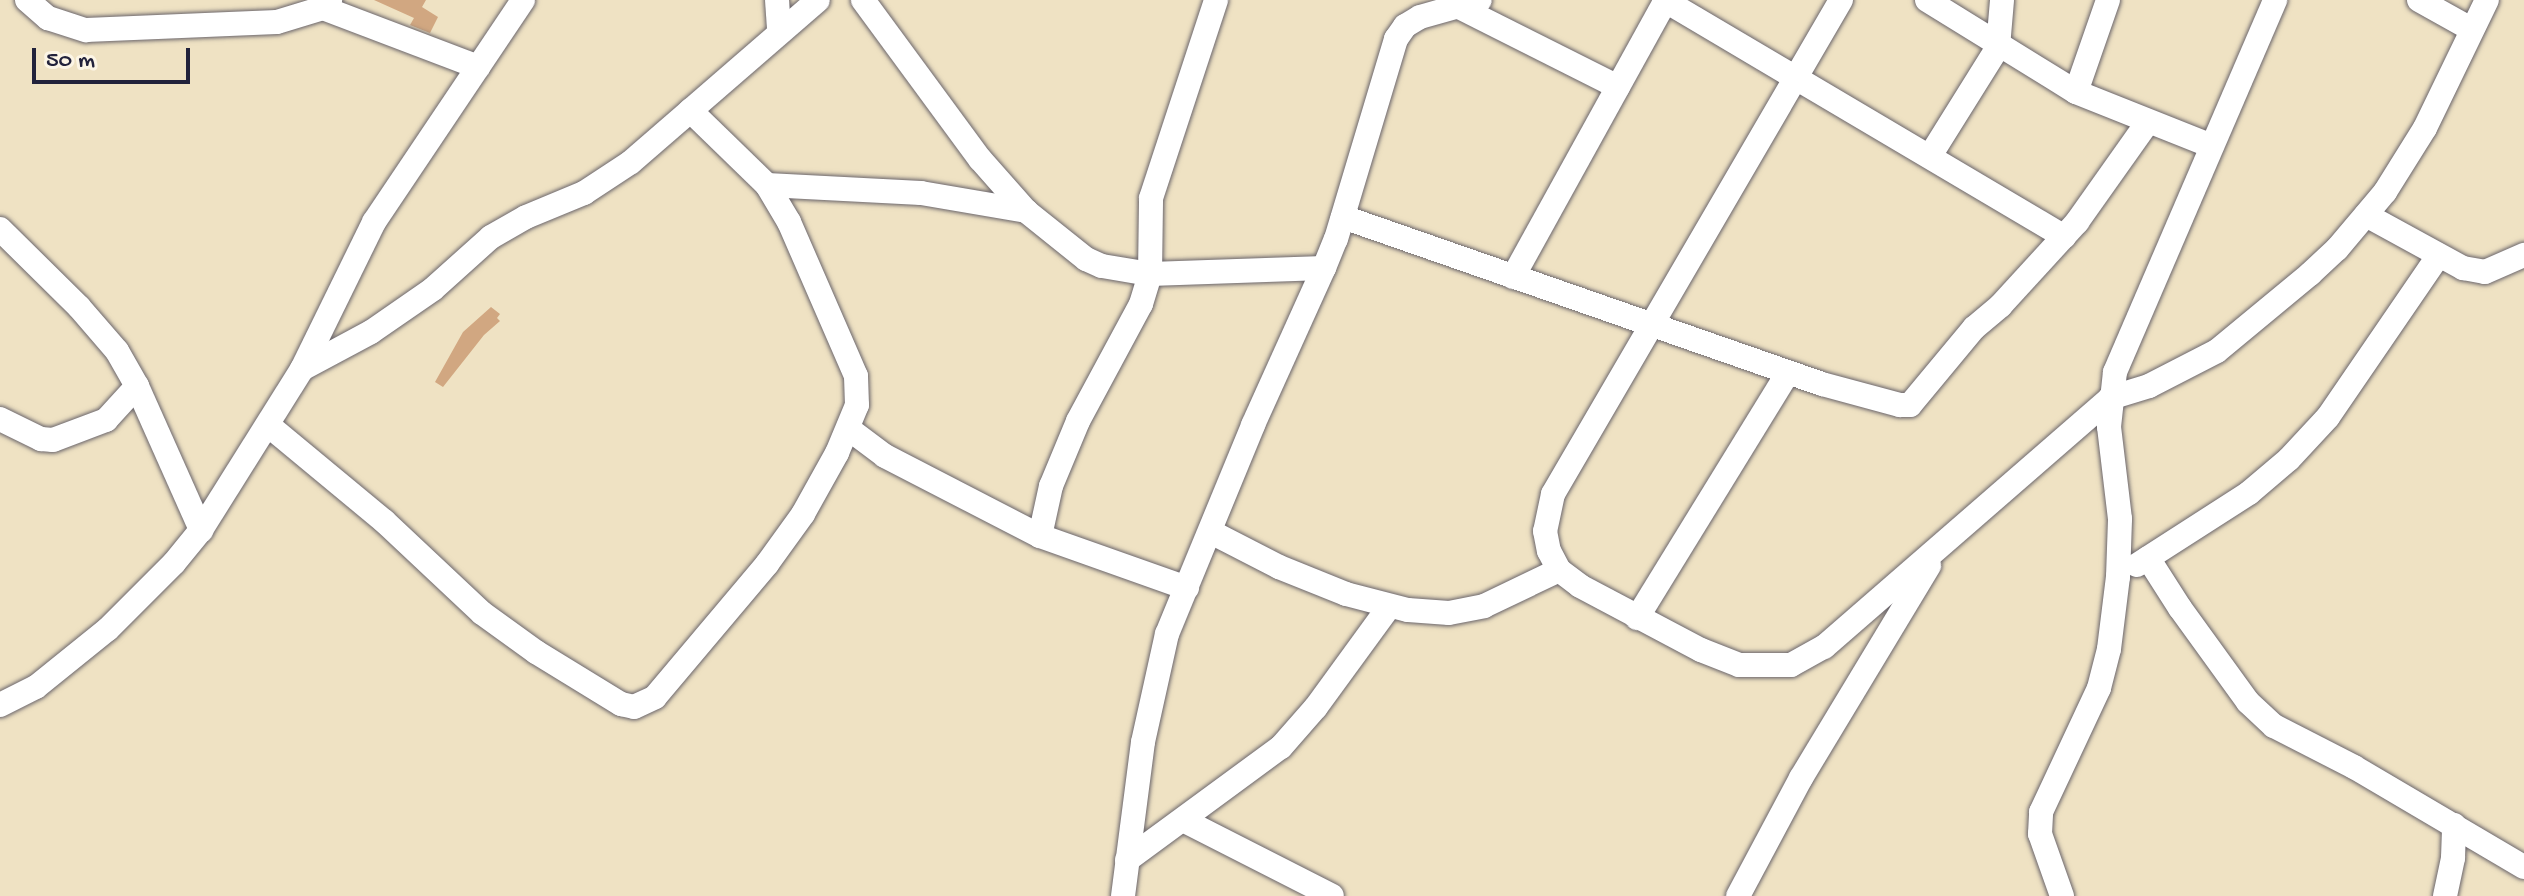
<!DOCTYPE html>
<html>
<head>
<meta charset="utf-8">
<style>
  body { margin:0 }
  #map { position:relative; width:2524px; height:896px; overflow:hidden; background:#efe2c3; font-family:"Gochi Hand",sans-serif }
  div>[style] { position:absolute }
  .building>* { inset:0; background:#d1a781 }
  .roads { filter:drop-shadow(0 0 2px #6a656b) drop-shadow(0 0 2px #6a656b) }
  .minor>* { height:24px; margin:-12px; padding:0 12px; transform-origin:12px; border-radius:12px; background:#fff }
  span { translate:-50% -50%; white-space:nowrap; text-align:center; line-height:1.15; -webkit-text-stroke:7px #fcf5e5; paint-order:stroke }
  .scale { position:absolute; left:32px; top:48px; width:158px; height:36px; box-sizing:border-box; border:4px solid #22223b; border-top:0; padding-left:10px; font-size:24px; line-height:28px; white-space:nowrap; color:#22223b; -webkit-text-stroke:6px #fcf5e5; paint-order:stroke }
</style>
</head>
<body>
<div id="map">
  <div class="building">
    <div style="clip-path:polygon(374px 0,426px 0,422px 7px,438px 17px,430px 33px,410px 25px,414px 18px)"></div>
    <div style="clip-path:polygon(491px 307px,500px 314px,497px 318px,500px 321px,484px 335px,443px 387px,435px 382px,463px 332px)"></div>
  </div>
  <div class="roads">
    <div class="minor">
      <div style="left:27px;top:0;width:28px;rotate:41deg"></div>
      <div style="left:48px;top:18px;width:40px;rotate:18deg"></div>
      <div style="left:86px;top:30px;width:191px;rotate:-2.4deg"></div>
      <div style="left:277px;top:22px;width:48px;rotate:-16.9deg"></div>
      <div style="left:323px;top:8px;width:11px;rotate:-49deg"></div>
      <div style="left:777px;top:0;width:30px;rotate:86deg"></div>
      <div style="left:863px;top:0;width:197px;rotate:53.7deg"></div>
      <div style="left:980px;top:159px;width:69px;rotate:48.5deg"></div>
      <div style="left:1026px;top:211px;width:77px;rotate:38.7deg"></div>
      <div style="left:1086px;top:259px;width:17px;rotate:24deg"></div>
      <div style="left:1102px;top:266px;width:49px;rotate:9.5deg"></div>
      <div style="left:1150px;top:274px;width:174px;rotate:-2deg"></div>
      <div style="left:1324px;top:268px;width:31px;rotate:-68deg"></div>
      <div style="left:1336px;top:239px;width:209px;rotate:-73.3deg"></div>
      <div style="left:1396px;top:39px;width:16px;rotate:-55deg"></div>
      <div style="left:1405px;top:26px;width:17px;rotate:-31deg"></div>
      <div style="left:1420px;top:17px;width:62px;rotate:-15.8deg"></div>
      <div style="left:1664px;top:0;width:465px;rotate:30.6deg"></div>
      <div style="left:1841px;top:0;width:572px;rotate:120.24deg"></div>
      <div style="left:1553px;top:494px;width:38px;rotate:102deg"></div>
      <div style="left:1545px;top:531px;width:20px;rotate:79deg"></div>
      <div style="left:1549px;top:551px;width:21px;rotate:62deg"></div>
      <div style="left:1559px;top:570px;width:26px;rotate:37deg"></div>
      <div style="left:1580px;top:586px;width:137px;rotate:27.9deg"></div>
      <div style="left:1701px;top:650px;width:41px;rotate:21.5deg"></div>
      <div style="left:1739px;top:665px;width:52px"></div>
      <div style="left:1791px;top:665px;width:38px;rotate:-29deg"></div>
      <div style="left:1824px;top:647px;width:379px;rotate:-41deg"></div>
      <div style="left:2110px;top:398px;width:41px;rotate:-17.1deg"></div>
      <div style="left:2149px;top:386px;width:76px;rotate:-27.2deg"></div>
      <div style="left:2217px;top:351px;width:121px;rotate:-39.6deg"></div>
      <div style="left:2310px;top:274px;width:37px;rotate:-43deg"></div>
      <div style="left:2337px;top:249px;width:75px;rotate:-49.9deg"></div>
      <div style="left:2385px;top:192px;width:75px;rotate:-58deg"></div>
      <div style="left:2425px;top:128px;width:142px;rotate:-64.2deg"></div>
      <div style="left:1927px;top:0;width:175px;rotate:31.7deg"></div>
      <div style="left:2076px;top:92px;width:146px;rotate:21.7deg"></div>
      <div style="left:2419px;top:0;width:60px;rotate:29.1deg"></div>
      <div style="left:1457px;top:6px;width:180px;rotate:26.7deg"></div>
      <div style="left:323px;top:8px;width:166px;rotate:20.8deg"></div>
      <div style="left:2076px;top:92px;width:97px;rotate:-70.8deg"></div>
      <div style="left:1930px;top:156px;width:128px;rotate:-58deg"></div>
      <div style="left:1998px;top:47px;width:47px;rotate:-85.1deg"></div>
      <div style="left:767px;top:185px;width:154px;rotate:3deg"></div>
      <div style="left:921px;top:193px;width:107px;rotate:9.7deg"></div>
      <div style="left:2366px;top:215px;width:111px;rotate:28.7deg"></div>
      <div style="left:2463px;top:268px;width:22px;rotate:10deg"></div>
      <div style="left:2485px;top:272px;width:43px;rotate:-23.6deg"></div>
      <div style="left:1343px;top:217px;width:507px;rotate:19.22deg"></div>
      <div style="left:1822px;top:384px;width:81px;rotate:15.1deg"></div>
      <div style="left:1900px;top:405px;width:10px"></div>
      <div style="left:1910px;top:405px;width:100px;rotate:-50.3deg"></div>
      <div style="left:1974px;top:328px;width:35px;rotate:-40deg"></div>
      <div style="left:2001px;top:305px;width:113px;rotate:-47.5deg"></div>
      <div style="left:2077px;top:222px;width:121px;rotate:-54.7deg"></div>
      <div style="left:0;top:229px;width:111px;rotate:44.6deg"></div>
      <div style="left:79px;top:307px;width:58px;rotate:49.2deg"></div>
      <div style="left:117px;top:351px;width:40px;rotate:60.3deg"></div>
      <div style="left:137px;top:386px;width:158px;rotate:66deg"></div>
      <div style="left:1513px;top:277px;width:316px;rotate:-61.1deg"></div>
      <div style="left:302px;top:369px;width:78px;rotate:-28.2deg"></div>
      <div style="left:371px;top:332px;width:75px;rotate:-34.7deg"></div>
      <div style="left:433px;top:289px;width:78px;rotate:-41.9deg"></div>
      <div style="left:491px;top:237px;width:40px;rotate:-29.7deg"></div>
      <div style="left:526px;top:217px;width:63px;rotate:-22.5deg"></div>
      <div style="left:584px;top:193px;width:56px;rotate:-33.4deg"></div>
      <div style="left:631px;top:162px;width:247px;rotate:-40.9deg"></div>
      <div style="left:0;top:419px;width:46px;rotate:26deg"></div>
      <div style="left:41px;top:439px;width:12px;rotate:5deg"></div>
      <div style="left:53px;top:440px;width:57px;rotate:-20.7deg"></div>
      <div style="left:106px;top:420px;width:46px;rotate:-47.6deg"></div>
      <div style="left:268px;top:425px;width:151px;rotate:39.6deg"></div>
      <div style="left:384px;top:521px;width:134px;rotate:43.2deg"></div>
      <div style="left:482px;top:613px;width:67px;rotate:35.8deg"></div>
      <div style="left:536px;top:652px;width:100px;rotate:31.5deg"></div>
      <div style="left:621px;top:704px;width:13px;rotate:13deg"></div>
      <div style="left:634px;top:707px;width:23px;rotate:-25deg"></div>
      <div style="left:655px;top:697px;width:174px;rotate:-49.9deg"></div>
      <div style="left:767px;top:564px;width:62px;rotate:-54.2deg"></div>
      <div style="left:803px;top:514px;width:70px;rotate:-60.9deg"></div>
      <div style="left:837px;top:453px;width:52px;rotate:-67.4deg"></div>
      <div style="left:857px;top:405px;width:29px;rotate:-92deg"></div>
      <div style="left:856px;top:376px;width:168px;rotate:-113.5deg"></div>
      <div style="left:789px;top:222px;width:43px;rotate:-120.7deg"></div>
      <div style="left:767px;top:185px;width:107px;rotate:-135.8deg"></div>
      <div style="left:849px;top:429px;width:45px;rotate:36.9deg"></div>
      <div style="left:885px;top:456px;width:174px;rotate:27.3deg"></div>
      <div style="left:1040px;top:536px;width:156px;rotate:19.5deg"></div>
      <div style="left:1211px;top:532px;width:76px;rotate:27.2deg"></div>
      <div style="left:1279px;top:567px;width:72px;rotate:21.9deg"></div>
      <div style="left:1346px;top:594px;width:64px;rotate:14.5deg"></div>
      <div style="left:1408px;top:610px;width:41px;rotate:4.2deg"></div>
      <div style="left:1449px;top:613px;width:36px;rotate:-11deg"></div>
      <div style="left:1484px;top:606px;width:83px;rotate:-25.6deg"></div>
      <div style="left:1040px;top:536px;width:51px;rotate:-77.6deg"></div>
      <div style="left:1051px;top:486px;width:70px;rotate:-67.4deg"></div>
      <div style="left:1078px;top:421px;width:133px;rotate:-61.7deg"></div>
      <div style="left:1141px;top:304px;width:31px;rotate:-73deg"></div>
      <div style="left:1150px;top:274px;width:76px;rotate:-89.2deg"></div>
      <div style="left:1151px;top:198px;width:208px;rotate:-71.8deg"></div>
      <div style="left:2148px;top:558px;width:59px;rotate:57.4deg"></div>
      <div style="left:2180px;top:608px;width:116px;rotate:54.1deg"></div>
      <div style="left:2248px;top:702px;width:35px;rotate:43deg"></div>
      <div style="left:2274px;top:726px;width:90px;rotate:27.1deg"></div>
      <div style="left:2354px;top:767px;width:197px;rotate:30.5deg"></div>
      <div style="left:2137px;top:565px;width:133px;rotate:-32.7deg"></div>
      <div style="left:2249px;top:493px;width:52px;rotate:-40.4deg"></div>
      <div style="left:2289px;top:459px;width:57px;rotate:-47.1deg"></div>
      <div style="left:2328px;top:417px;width:196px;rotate:-55.6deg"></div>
      <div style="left:1637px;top:618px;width:288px;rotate:-58.4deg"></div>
      <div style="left:0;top:705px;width:40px;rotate:-26.6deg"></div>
      <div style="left:36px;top:687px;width:92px;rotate:-38.9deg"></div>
      <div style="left:108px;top:629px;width:93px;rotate:-45deg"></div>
      <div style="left:174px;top:563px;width:43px;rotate:-50.7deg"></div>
      <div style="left:201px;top:530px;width:190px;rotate:-57.9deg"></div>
      <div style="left:302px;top:369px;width:164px;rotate:-63.9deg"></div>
      <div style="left:374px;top:222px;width:267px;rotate:-56.1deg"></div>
      <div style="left:1183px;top:820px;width:167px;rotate:27deg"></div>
      <div style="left:1127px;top:860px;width:191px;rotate:-36.3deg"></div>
      <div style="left:1281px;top:747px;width:53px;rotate:-48.8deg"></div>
      <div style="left:1316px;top:707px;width:124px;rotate:-53.9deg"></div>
      <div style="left:1123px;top:896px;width:155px;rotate:-82.6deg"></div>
      <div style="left:1143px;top:742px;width:111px;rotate:-77.5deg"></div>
      <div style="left:1167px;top:634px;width:226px;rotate:-67.6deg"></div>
      <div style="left:1253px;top:425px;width:172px;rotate:-65.7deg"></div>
      <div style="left:1738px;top:896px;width:134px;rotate:-61.9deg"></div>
      <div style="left:1801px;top:778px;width:248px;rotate:-58.9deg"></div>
      <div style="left:2062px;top:896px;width:66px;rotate:-109.5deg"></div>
      <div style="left:2040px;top:834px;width:22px;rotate:-87deg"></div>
      <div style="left:2041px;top:812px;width:137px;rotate:-64.9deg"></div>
      <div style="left:2099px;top:688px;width:40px;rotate:-75.6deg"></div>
      <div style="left:2109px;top:649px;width:73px;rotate:-82.9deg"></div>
      <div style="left:2118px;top:577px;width:58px;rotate:-88deg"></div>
      <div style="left:2120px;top:519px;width:93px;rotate:-96.8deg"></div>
      <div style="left:2109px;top:427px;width:55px;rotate:-83.8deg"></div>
      <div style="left:2115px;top:372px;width:405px;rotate:-66.7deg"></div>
      <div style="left:2445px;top:896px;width:39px;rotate:-78deg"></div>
      <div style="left:2453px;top:858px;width:33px;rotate:-88deg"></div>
    </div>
  </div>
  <div class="scale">50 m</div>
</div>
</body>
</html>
